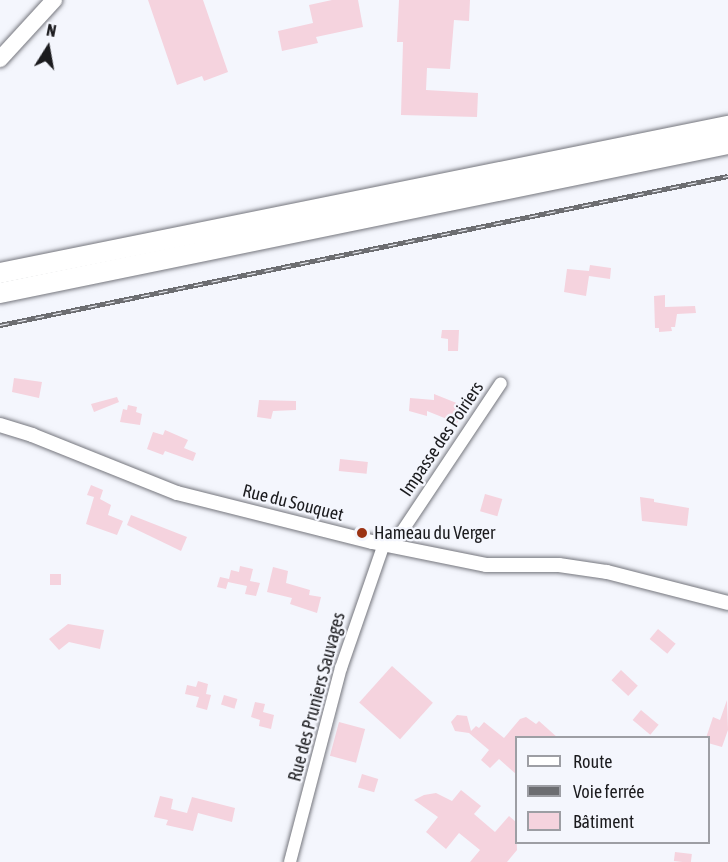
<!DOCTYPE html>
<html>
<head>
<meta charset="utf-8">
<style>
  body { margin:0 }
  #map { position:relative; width:728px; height:862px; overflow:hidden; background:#f4f6fd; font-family:"Asap Condensed",sans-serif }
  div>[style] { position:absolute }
  .building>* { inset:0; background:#f5d3de; transform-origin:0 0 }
  .roads { filter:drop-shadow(0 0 2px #75767d) drop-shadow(0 0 2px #75767d) }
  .minor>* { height:12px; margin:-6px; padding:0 6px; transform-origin:6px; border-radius:6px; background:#fff }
  .tertiary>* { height:14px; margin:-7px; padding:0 7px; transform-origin:7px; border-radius:7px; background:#fff }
  .secondary>* { height:16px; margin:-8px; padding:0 8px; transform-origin:8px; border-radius:8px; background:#fff }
  .trunk>* { height:20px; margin:-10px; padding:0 10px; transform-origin:10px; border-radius:10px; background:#fff }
  .rail>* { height:5px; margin-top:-2.5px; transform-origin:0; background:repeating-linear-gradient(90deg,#f4f6fd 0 9px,#6c6d71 0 18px); box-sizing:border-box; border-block:2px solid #6c6d71 }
  .dots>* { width:16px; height:16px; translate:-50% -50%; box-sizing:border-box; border:3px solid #f4f6fd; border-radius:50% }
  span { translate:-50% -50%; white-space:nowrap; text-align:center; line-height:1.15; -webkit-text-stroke:4.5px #f4f6fd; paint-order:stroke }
  .street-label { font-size:18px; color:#1b1b1e }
  .poi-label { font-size:18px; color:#1b1b1e }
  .left { translate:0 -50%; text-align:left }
  .legend { position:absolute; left:515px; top:736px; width:195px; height:108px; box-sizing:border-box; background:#f4f6fd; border:2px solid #9d9ea4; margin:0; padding:8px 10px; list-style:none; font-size:18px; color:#1b1b1e }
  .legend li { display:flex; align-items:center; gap:12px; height:30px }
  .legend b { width:30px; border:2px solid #9d9ea4 }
  .north { position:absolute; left:18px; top:18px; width:60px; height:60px; -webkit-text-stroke:4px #f4f6fd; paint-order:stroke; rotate:11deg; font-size:16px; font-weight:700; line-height:24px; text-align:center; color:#1b1b1e }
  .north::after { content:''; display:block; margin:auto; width:21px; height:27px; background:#1b1b1e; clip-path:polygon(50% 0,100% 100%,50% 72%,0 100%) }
</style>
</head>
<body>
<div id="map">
  <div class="building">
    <div style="clip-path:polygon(148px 0,203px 0,228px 72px,204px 81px,202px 76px,177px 85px)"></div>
    <div style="clip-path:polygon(332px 0,358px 0,363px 27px,316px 37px,318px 43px,282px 51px,278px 31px,313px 23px,309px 5px)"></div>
    <div style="clip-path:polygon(399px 0,470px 0,469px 21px,454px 20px,450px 69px,427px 68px,426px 90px,478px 93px,477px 117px,401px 115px,403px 42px,397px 42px)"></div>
    <div style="clip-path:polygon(590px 265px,611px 268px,610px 279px,589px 276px,586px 296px,564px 292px,567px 269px,589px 271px)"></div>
    <div style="clip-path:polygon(665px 295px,665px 307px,695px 306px,696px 313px,677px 314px,675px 327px,671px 327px,672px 331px,659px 332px,659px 328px,655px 328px,654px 296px)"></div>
    <div style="clip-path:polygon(442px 330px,459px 330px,458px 351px,448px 351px,448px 339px,441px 338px)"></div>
    <div style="clip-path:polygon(14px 378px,42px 382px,39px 398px,12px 392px)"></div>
    <div style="clip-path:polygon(434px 394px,464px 406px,456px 426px,446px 422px,447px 419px,427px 411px,427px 416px,409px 411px,410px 398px,434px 400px)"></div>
    <div style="clip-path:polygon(117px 397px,119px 402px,94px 412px,91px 404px)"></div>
    <div style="clip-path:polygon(259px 400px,296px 401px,296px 410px,273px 411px,271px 419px,257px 417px)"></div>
    <div style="clip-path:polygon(128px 405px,137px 407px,136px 412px,142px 414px,140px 425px,120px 422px,123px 409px,127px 410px)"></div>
    <div style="clip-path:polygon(165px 430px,188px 440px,184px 448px,196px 453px,193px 461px,165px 451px,163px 455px,147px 449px,153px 432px,163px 435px)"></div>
    <div style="left:340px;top:459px;width:28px;height:12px;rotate:6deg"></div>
    <div style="clip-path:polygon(91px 485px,103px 490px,100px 499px,111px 505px,108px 515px,123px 521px,117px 535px,86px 524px,94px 497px,87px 495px)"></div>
    <div style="left:485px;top:494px;width:18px;height:18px;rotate:16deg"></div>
    <div style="clip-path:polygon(640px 497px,654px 499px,654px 502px,689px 508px,687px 526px,642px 521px)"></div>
    <div style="clip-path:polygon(131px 515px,187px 537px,181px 551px,127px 525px)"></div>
    <div style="clip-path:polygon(240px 566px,253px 569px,250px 581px,260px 583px,256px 596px,245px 594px,247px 586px,228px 582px,226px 589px,217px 587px,220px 577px,229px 579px,231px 570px,239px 572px)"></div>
    <div style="clip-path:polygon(273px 567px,288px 571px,286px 583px,310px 590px,309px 595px,321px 597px,317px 613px,290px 604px,292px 598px,267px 592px)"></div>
    <div style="left:50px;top:574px;width:11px;height:11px"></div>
    <div style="clip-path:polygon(68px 624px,104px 630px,100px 649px,69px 642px,59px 650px,49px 639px)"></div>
    <div style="left:658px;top:629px;width:23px;height:13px;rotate:40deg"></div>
    <div style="left:392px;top:666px;width:55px;height:49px;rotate:42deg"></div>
    <div style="left:621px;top:670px;width:23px;height:14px;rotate:43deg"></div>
    <div style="clip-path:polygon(198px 681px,208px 684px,206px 694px,211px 695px,207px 710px,196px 707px,199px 697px,185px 694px,187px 685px,196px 687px)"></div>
    <div style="left:224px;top:695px;width:14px;height:10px;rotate:17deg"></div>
    <div style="clip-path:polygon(727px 700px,728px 730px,722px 747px,708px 743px,708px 738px,706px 738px,713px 717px,720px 720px)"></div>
    <div style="clip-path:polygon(255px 702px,265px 704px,263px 712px,274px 715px,271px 729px,259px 726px,260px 720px,251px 717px)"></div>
    <div style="left:641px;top:710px;width:23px;height:13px;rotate:40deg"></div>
    <div style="clip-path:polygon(457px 715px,467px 716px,471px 731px,476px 726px,479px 728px,484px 722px,504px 738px,520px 719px,526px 717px,536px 724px,539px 721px,558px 738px,516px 738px,516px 774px,499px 759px,490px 768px,481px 760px,489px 750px,469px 733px,455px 731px,451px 722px)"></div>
    <div style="left:339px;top:722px;width:27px;height:35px;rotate:15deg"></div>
    <div style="left:362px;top:774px;width:17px;height:14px;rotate:17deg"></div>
    <div style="clip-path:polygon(461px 790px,481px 806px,474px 814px,495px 832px,509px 816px,516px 822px,517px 850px,507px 862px,470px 862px,480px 850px,459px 833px,446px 849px,426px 832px,438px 817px,414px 800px,424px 795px,436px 793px,452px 801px)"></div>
    <div style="clip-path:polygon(160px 796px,173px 799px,171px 809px,187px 813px,192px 797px,235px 808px,232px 822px,198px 813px,193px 831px,166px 825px,168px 820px,154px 817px)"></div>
    <div style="left:675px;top:852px;width:17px;height:9px;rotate:7deg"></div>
  </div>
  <div class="roads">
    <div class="minor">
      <div style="left:394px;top:547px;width:9px;rotate:-69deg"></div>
      <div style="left:397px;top:539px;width:187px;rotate:-56.3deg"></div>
      <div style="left:290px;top:862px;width:201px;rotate:-75.3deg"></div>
      <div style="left:341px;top:668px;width:131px;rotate:-70.9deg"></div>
    </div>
    <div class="tertiary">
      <div style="left:0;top:425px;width:34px;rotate:17deg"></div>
      <div style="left:32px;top:435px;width:156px;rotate:21.8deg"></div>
      <div style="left:177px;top:493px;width:201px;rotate:14.1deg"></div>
      <div style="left:372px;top:542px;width:116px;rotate:11.4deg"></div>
      <div style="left:486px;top:565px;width:73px"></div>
      <div style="left:559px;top:565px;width:49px;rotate:8.3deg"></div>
      <div style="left:607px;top:572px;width:125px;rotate:14.4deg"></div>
    </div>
    <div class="secondary">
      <div style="left:0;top:59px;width:80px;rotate:-47.5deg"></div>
    </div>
    <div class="trunk">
      <div style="left:0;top:273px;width:743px;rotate:-11.42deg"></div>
      <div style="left:0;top:293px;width:743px;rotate:-11.57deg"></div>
    </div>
  </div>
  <div class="rail">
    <div style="left:0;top:325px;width:743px;rotate:-11.57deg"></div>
  </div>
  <div class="dots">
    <div style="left:362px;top:533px;background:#9b3314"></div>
  </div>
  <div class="street-label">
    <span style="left:442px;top:439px;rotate:-56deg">Impasse des Poiriers</span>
    <span style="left:293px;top:503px;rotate:14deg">Rue du Souquet</span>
    <span style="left:317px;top:697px;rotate:-75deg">Rue des Pruniers Sauvages</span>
  </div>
  <div class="poi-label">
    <span class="left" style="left:374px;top:533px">Hameau du Verger</span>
  </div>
  <ul class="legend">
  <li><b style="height:8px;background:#fff"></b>Route</li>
  <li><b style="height:8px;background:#6c6d71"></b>Voie ferrée</li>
  <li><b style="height:16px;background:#f5d3de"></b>Bâtiment</li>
  </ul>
  <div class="north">N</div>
</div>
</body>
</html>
